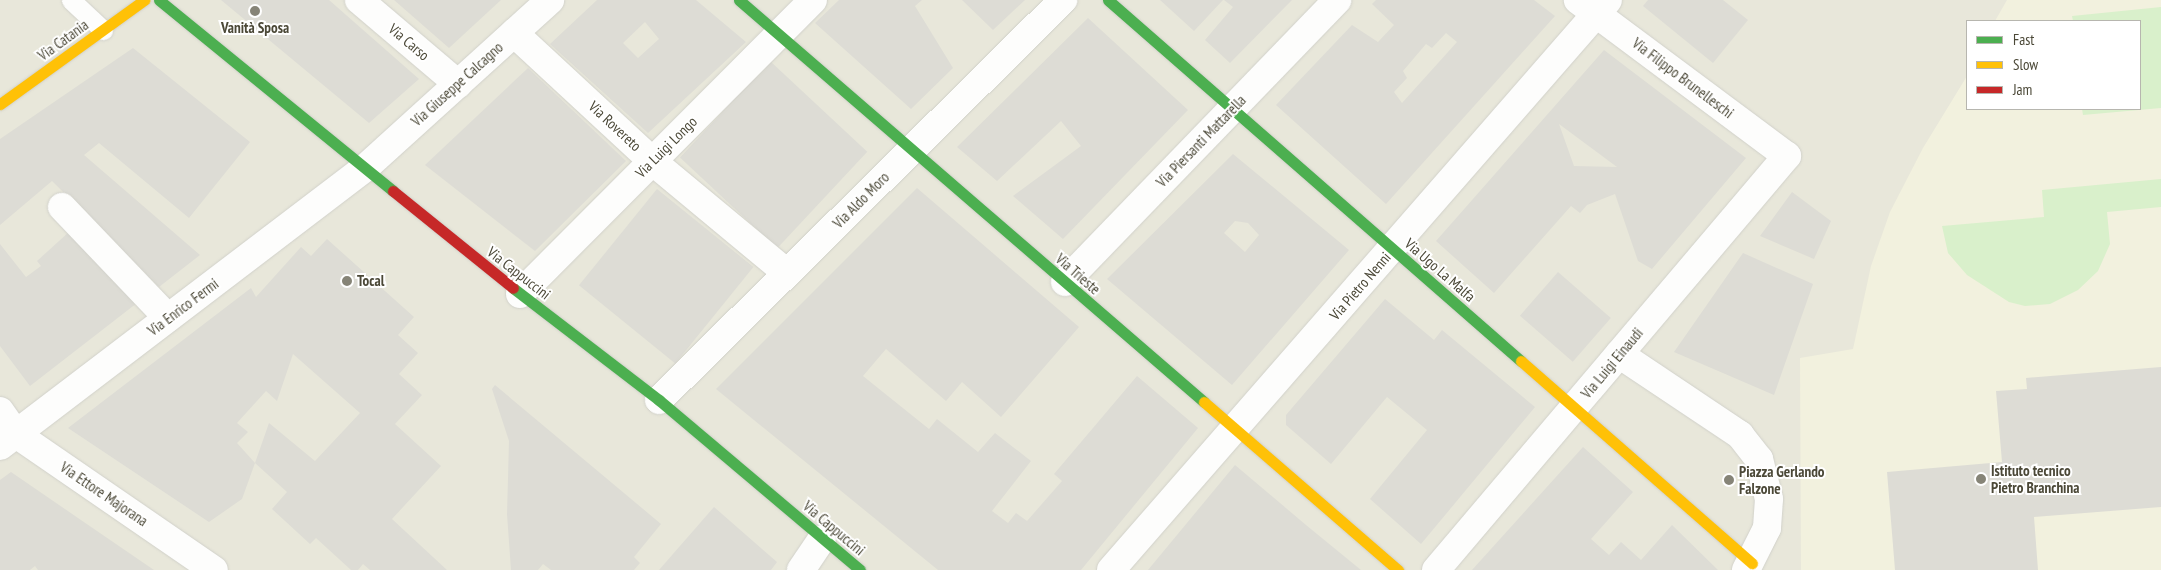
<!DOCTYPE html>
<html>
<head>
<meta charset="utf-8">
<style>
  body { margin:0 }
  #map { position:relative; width:2161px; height:570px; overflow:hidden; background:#f3f3ed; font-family:"PT Sans Narrow",sans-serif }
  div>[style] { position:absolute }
  .residential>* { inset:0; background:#e8e7da }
  .education>* { inset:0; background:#f2f1de }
  .green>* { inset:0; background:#d9f0cb }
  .building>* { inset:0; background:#dddcd5; transform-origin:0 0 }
  .roads { filter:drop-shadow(0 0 1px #d1d1ca) drop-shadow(0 0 1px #d1d1ca) }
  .lane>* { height:19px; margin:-9.5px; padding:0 9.5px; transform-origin:9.5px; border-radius:9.5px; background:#fdfdfc }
  .street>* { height:28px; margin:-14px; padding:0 14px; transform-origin:14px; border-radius:14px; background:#fdfdfc }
  .fast>* { height:11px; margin:-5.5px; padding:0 5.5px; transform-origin:5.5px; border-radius:5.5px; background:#4caf50 }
  .slow>* { height:11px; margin:-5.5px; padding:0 5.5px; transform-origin:5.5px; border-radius:5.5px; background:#ffc107 }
  .jam>* { height:11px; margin:-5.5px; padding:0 5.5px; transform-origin:5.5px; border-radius:5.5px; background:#c62828 }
  .dots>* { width:14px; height:14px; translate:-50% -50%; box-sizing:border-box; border:2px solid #fff; border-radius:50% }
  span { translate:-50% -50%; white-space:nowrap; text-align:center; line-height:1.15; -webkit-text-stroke:4px #fff; paint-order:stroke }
  .poi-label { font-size:15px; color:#4b4837; font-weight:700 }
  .left { translate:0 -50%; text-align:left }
  .street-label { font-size:15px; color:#4b4837 }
  .legend { position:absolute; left:1966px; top:20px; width:175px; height:90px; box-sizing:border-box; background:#fff; border:1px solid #b7b6af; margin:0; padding:6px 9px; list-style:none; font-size:15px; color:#4b4837 }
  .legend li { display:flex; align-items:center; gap:10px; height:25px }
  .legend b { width:25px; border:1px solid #b7b6af }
</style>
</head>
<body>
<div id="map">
  <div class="residential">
    <div style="clip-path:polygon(evenodd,0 0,2161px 0,2161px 570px,0 570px,0 0,1967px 21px,2140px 21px,2140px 109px,1967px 109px,1967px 21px)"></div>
  </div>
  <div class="education">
    <div style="clip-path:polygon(2007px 0,2161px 0,2161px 570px,1801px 570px,1800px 358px,1853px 349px,1871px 266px,1890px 212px,1923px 148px,1967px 76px,1967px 109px,2140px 109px,2140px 21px,1995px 21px)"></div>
  </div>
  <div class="green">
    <div style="clip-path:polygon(2161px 7px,2161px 108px,2083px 115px,2082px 109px,2140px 109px,2140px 21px,2073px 21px,2072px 16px)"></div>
    <div style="clip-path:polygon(2161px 179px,2161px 207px,2107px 212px,2110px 244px,2098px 271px,2078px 290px,2050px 304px,2025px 306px,2009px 302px,1967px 275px,1948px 253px,1942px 226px,2044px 217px,2042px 190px)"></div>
  </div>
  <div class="building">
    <div style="clip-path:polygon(221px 0,329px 0,419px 79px,369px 123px)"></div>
    <div style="clip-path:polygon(394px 0,501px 0,449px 48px)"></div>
    <div style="clip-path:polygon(evenodd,597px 0,696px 0,746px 42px,648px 133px,550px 44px,597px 0,645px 22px,659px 39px,638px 58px,623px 43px,645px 22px)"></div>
    <div style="clip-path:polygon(839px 0,922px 0,915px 6px,953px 68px,911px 109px,815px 23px)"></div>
    <div style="clip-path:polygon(962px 0,1025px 0,993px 30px)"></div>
    <div style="clip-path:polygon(1160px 0,1223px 0,1194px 31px)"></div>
    <div style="clip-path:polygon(1224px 0,1292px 0,1230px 63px,1205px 40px,1233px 7px)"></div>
    <div style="clip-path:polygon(evenodd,1376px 0,1534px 0,1555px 16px,1386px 204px,1276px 105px,1352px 25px,1378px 42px,1394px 25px,1372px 4px,1376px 0,1446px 33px,1457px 42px,1402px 103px,1394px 92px,1407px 78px,1403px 71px,1426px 44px,1432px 48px,1446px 33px)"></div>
    <div style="clip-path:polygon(1648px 0,1723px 0,1748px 20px,1713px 63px,1643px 6px)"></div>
    <div style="clip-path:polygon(1088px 18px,1188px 110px,1063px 239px,1013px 196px,1081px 146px,1061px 121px,997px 181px,957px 147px)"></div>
    <div style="clip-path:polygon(133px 48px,250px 142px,189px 218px,99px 143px,84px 155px,200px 255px,159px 287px,52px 181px,0 225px,0 139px)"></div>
    <div style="clip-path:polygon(evenodd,1604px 50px,1746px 158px,1652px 269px,1638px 261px,1615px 194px,1587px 205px,1580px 213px,1571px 206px,1494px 293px,1436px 241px,1604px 50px,1559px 124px,1617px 167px,1574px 166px,1559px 124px)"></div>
    <div style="left:770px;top:61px;width:133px;height:132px;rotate:43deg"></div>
    <div style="clip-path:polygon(528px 68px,626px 161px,535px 251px,425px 165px)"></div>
    <div style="clip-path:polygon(evenodd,1233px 154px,1349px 250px,1232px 385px,1107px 279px,1233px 154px,1235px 221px,1248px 223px,1259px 235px,1245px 252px,1224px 233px,1235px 221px)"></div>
    <div style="clip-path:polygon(917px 188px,1079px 327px,1001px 417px,962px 382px,946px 401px,886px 349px,863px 376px,929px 429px,937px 419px,978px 452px,995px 433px,1031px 461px,992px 511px,1008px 523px,1016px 513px,1027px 521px,1062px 481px,1054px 474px,1137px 376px,1198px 428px,1081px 570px,938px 570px,716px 389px)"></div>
    <div style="left:657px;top:189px;width:124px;height:124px;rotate:39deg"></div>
    <div style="clip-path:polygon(1792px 192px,1831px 221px,1814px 259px,1760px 236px)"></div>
    <div style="clip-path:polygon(70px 231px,137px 303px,30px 386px,0 346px,0 244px,26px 277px,41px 266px,37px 261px)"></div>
    <div style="clip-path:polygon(327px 239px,414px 317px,398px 335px,418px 353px,399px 374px,422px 395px,395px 424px,441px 466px,392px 519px,447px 570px,370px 570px,363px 564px,358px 570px,351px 570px,316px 538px,310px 544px,272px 509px,287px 492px,255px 463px,269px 423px,315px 461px,360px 413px,293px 354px,277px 401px,266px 391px,237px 423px,248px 432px,237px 443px,255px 463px,242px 499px,209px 522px,68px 428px,251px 288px,256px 297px,301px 247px,311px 256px)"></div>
    <div style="clip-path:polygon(1743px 253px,1813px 284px,1774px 395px,1674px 352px)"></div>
    <div style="left:1558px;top:272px;width:70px;height:58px;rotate:41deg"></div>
    <div style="clip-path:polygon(1385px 299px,1434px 340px,1442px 330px,1535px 407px,1421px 544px,1370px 499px,1427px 430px,1387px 397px,1331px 464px,1286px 425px,1286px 415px)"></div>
    <div style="clip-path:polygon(2161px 367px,2161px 507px,2034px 517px,2038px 570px,1895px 570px,1887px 472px,2002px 462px,1996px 391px,2027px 389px,2026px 378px)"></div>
    <div style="clip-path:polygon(495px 385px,661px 524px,634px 557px,640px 563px,634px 570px,551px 570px,543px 564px,538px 570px,511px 570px,507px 514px,509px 441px,492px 389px)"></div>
    <div style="clip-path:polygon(1583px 447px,1633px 492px,1591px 539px,1609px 555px,1621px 542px,1641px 560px,1672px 525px,1718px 570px,1472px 570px)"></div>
    <div style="clip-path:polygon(1235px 465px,1306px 525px,1361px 570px,1148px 570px)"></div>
    <div style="clip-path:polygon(11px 472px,78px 518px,154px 570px,38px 570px,35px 566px,30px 570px,0 570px,0 480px)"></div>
    <div style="clip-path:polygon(714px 507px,777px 562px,771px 570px,659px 570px)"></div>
  </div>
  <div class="roads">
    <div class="lane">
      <div style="left:71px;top:0;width:44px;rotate:43.2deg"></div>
    </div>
    <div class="street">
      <div style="left:359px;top:0;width:130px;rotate:40.3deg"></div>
      <div style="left:514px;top:33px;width:188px;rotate:42.8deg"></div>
      <div style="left:652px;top:161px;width:175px;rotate:39.7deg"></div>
      <div style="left:62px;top:207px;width:153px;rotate:46.3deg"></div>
      <div style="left:1065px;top:282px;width:392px;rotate:-46deg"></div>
      <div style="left:520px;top:294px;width:415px;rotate:-45.1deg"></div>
      <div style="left:1619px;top:354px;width:146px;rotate:33.8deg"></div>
      <div style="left:1740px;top:435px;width:31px;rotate:52deg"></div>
      <div style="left:1759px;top:459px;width:41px;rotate:76deg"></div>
      <div style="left:1769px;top:499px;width:29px;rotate:94deg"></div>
      <div style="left:1767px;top:528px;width:47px;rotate:116.6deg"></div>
      <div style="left:659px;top:400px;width:569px;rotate:-44.71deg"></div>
      <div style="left:0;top:411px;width:28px;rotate:55deg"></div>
      <div style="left:16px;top:434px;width:240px;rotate:34.5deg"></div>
      <div style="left:0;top:446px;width:459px;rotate:-37.3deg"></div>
      <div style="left:365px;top:168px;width:250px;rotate:-42.2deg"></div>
      <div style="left:801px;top:570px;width:37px;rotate:-56deg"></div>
      <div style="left:1111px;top:570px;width:756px;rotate:-48.91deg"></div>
      <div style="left:1436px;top:570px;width:543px;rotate:-49.71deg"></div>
      <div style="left:1787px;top:156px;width:261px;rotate:-143.3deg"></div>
    </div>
    <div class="fast">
      <div style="left:159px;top:0;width:302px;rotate:39.2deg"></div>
      <div style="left:739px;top:0;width:615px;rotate:40.84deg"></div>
      <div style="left:1108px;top:0;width:549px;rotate:41.16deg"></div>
      <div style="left:513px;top:288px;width:184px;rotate:37.5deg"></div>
      <div style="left:659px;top:400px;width:263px;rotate:40.2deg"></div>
    </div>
    <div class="slow">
      <div style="left:0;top:104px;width:178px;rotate:-35.8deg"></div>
      <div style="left:1521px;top:361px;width:307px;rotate:41.2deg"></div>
      <div style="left:1204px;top:402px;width:257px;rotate:40.9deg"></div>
    </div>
    <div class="jam">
      <div style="left:393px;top:191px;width:154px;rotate:38.9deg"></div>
    </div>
  </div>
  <div class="dots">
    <div style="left:255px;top:11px;background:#868477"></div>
    <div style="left:347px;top:281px;background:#868477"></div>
    <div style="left:1981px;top:479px;background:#868477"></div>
    <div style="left:1729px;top:480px;background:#868477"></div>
  </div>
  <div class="poi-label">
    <span style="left:255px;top:28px">Vanità Sposa</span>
    <span class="left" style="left:357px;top:281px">Tocal</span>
    <span class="left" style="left:1991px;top:479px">Istituto tecnico<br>Pietro Branchina</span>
    <span class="left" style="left:1739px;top:480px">Piazza Gerlando<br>Falzone</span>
  </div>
  <div class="street-label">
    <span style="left:63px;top:40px;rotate:-36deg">Via Catania</span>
    <span style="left:409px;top:42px;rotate:40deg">Via Carso</span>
    <span style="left:1683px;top:78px;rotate:37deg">Via Filippo Brunelleschi</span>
    <span style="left:457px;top:84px;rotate:-42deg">Via Giuseppe Calcagno</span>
    <span style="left:615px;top:126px;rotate:43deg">Via Rovereto</span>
    <span style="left:1201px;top:141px;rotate:-46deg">Via Piersanti Mattarella</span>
    <span style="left:666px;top:147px;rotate:-45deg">Via Luigi Longo</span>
    <span style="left:861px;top:200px;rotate:-45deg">Via Aldo Moro</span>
    <span style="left:1440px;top:270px;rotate:41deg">Via Ugo La Malfa</span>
    <span style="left:519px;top:273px;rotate:38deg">Via Cappuccini</span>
    <span style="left:1078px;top:274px;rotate:41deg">Via Trieste</span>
    <span style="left:1360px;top:286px;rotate:-49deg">Via Pietro Nenni</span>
    <span style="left:183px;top:307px;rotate:-37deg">Via Enrico Fermi</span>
    <span style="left:1612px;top:363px;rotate:-50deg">Via Luigi Einaudi</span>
    <span style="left:104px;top:494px;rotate:34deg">Via Ettore Majorana</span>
    <span style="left:834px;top:528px;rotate:40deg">Via Cappuccini</span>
  </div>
  <ul class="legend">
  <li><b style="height:6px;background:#4caf50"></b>Fast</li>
  <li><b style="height:6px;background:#ffc107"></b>Slow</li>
  <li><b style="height:6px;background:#c62828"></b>Jam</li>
  </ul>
</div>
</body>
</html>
